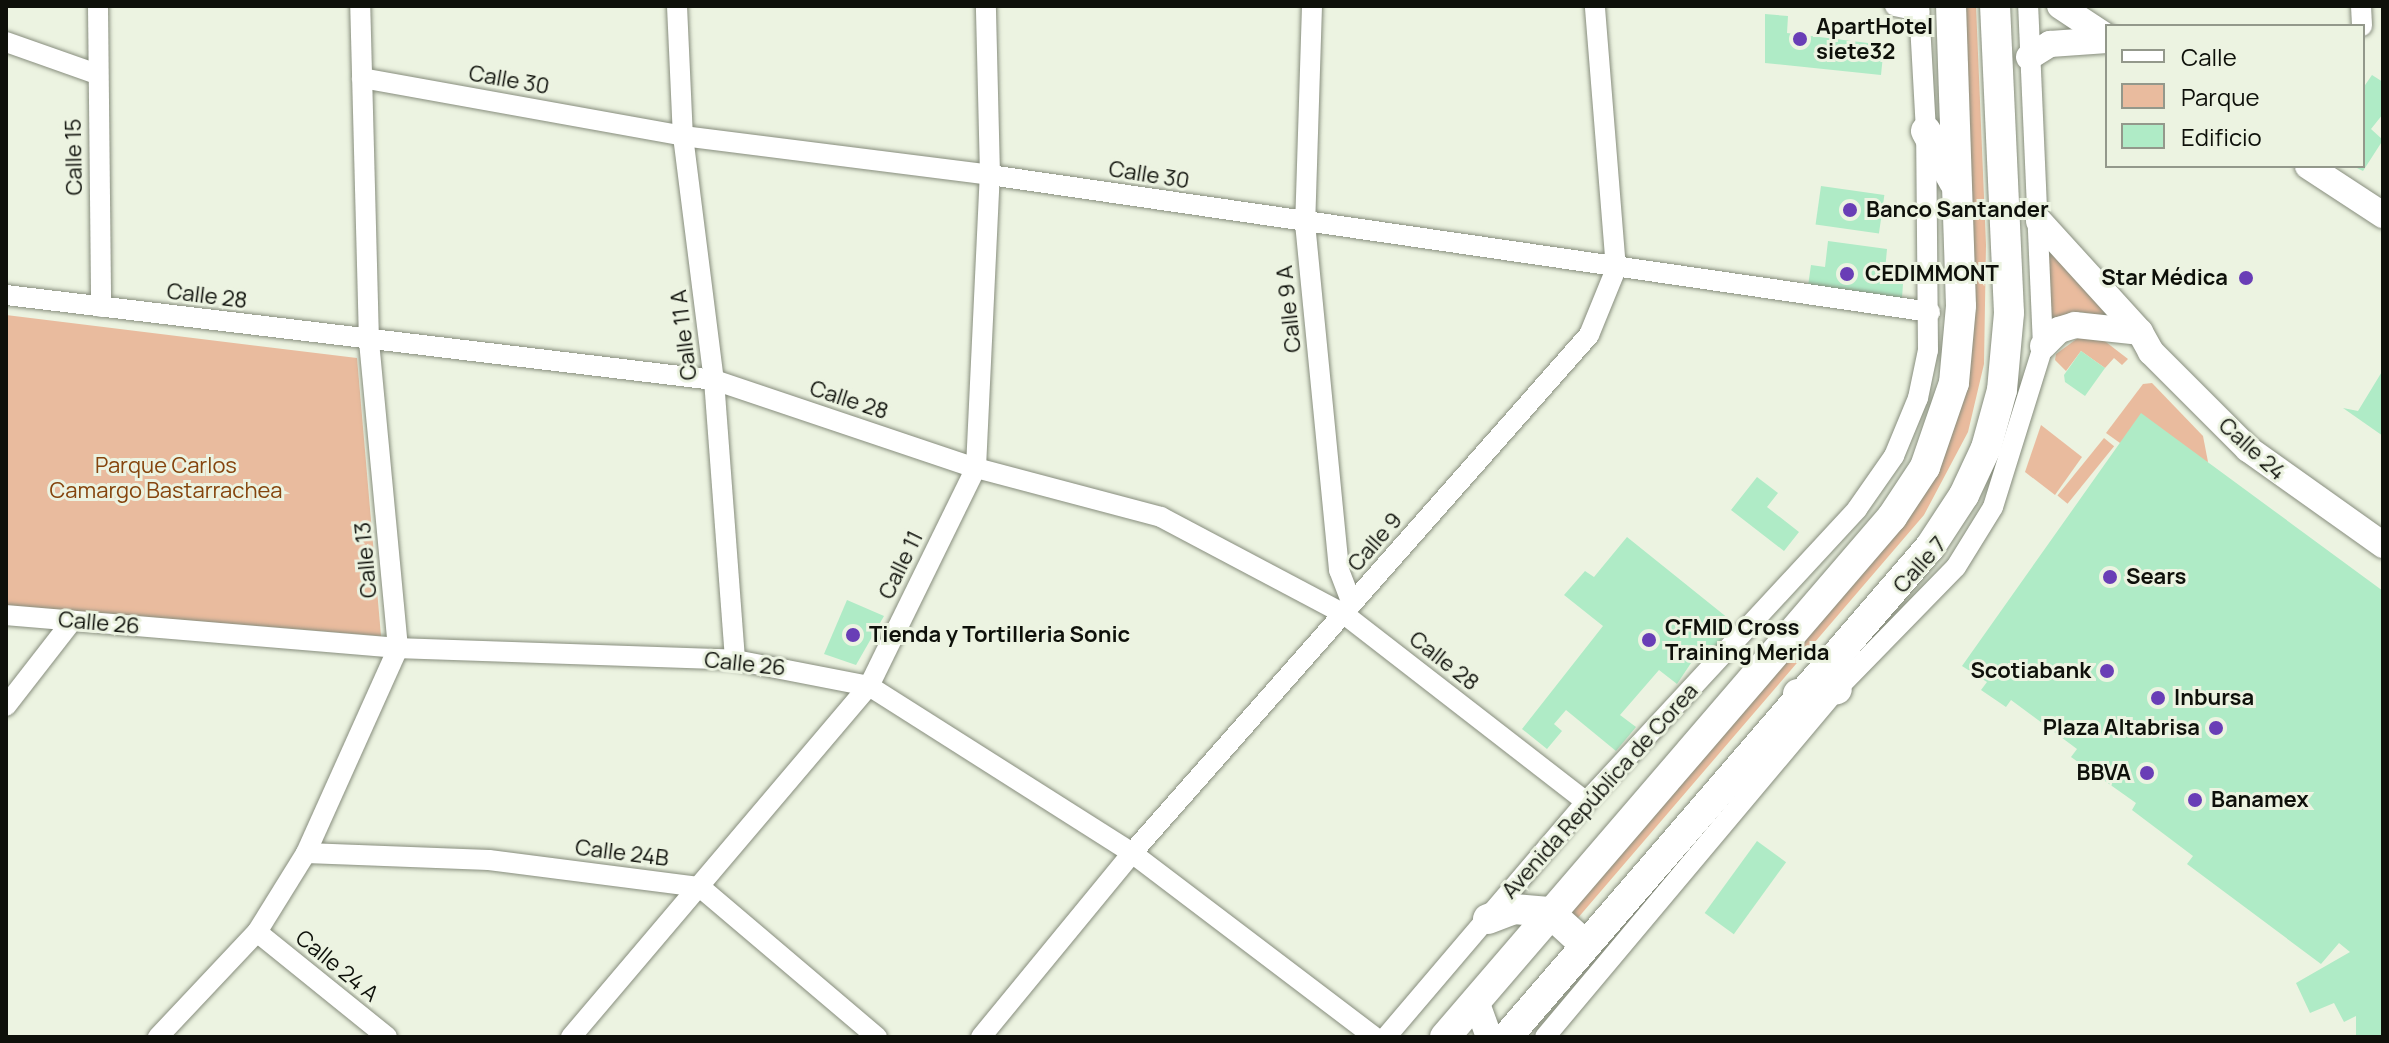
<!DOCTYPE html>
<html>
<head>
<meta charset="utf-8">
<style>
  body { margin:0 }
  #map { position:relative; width:2389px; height:1043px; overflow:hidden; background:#ecf3e1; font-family:Manrope,sans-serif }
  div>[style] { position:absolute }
  .green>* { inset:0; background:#e9bb9e; transform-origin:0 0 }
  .building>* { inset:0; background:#afebc6; transform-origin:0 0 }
  .roads { filter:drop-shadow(0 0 2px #878d7d) drop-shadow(0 0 2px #878d7d) }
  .minor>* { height:20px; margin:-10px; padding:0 10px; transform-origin:10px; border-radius:10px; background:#fff }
  .tertiary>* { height:26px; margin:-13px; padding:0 13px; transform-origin:13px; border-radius:13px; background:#fff }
  .secondary>* { height:30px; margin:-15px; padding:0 15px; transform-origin:15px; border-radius:15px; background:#fff }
  .dots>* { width:22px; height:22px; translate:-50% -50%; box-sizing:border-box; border:4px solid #ecf3e1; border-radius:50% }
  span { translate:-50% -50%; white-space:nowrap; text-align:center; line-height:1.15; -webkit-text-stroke:6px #ecf3e1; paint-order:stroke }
  .poi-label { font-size:22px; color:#0e100a; font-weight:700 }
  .left { translate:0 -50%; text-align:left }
  .right { translate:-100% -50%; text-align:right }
  .street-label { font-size:22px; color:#0e100a }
  .park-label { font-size:22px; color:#85440d }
  .frame { position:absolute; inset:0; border:8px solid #0e100a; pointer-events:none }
  .legend { position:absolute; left:2105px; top:24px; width:260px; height:144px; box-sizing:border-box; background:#ecf3e1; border:2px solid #93988b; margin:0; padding:10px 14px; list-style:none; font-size:24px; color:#0e100a }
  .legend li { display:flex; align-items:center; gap:16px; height:40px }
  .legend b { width:40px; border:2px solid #93988b }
</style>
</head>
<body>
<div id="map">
  <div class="green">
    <div style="clip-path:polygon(1962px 6px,1976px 6px,1986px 245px,1984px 364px,1968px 432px,1924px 515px,1577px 919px,1565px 908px,1950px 428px)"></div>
    <div style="clip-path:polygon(2046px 242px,2111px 317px,2081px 312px,2048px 322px)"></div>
    <div style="clip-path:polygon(6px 315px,357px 358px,381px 636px,6px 606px)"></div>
    <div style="clip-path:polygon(2078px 338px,2102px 339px,2128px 359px,2122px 365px,2114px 358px,2105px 368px,2081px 351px,2066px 371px,2055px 360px,2056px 354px)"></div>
    <div style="clip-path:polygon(2152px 383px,2203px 436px,2208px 462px,2120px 443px,2106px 433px,2143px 384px)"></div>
    <div style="clip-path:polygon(2041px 425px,2082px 457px,2055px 495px,2025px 472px)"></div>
    <div style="left:2104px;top:438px;width:13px;height:74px;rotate:39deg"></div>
  </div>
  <div class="building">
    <div style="clip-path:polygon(1765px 14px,1788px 16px,1787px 33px,1884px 45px,1881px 75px,1765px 63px)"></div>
    <div style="clip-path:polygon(2372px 75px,2383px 82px,2383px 114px,2371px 129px,2383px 140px,2363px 171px,2353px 166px,2363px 166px,2363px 88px)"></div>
    <div style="left:1821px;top:186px;width:64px;height:39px;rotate:8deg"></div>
    <div style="clip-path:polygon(1828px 241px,1887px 249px,1884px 282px,1903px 284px,1902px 298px,1808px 286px,1811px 265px,1825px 267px)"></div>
    <div style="clip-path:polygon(2081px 351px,2105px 368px,2085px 396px,2065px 382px,2064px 375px)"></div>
    <div style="clip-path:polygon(2383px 370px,2383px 436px,2343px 408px,2358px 411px)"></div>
    <div style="clip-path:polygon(2141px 413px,2383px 591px,2383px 1037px,2356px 1037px,2356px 1016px,2344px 1022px,2334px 1003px,2310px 1013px,2296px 983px,2350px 952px,2339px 943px,2321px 964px,2187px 864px,2193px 856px,2132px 810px,2136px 803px,2071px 757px,2077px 749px,2011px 700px,2006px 707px,1981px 690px,1987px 682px,1962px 666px)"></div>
    <div style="clip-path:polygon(1757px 477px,1778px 493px,1767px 507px,1799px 532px,1784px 551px,1731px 510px)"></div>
    <div style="clip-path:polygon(1627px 537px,1734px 623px,1705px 660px,1697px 654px,1677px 684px,1659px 670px,1620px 715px,1636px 727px,1616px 751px,1566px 710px,1554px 724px,1562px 731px,1547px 749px,1522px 729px,1603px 626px,1564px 595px,1585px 571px,1594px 577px)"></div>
    <div style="clip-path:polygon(847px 600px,884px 616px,856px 665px,824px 654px)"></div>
    <div style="left:1757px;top:841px;width:36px;height:89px;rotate:36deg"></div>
  </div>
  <div class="roads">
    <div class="minor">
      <div style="left:98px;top:6px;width:301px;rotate:89.4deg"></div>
      <div style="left:677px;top:6px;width:130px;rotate:87.4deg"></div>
      <div style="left:683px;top:136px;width:246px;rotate:82.8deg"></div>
      <div style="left:714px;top:380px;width:281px;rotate:85.7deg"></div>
      <div style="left:1312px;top:6px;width:217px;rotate:91.8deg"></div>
      <div style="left:1305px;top:223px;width:349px;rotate:84.4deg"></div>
      <div style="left:1339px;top:570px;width:36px;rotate:69deg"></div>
      <div style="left:1895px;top:6px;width:25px;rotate:12deg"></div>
      <div style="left:2361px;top:6px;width:20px;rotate:87deg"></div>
      <div style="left:6px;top:42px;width:96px;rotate:19.4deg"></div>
      <div style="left:362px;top:78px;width:326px;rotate:10.2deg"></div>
      <div style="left:683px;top:136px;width:309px;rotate:7.2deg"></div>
      <div style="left:990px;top:175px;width:950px;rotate:8.29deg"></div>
      <div style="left:6px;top:295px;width:713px;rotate:6.85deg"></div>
      <div style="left:714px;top:380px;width:276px;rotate:18.6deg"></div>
      <div style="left:976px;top:468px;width:191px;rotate:14.8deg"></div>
      <div style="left:1161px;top:517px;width:207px;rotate:27.9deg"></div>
      <div style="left:1344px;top:614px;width:306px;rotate:37.8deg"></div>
      <div style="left:6px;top:615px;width:393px;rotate:4.8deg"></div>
      <div style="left:398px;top:648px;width:337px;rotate:2deg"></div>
      <div style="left:735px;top:660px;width:136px;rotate:11deg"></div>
      <div style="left:869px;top:686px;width:312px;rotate:32.4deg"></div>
      <div style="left:1132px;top:853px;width:304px;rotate:37.2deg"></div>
      <div style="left:6px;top:706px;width:108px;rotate:-52.2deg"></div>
      <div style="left:306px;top:853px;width:183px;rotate:2.2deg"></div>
      <div style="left:489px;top:860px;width:213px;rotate:7.3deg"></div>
      <div style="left:700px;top:887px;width:232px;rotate:40.3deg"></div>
      <div style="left:257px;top:932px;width:167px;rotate:38.9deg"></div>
      <div style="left:158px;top:1037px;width:144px;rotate:-46.7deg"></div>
      <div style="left:257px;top:932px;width:93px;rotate:-58.2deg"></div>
      <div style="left:306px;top:853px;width:225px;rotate:-65.8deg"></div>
      <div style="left:398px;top:648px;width:308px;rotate:-95.4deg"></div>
      <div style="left:369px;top:341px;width:335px;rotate:-91.5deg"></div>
      <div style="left:571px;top:1037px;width:460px;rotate:-49.7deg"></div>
      <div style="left:869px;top:686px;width:243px;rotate:-63.9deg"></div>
      <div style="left:976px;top:468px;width:293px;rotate:-87.3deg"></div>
      <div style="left:990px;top:175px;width:169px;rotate:-91.4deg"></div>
      <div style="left:981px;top:1037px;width:238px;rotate:-50.6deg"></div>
      <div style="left:1132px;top:853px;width:691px;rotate:-48.58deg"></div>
      <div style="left:1589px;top:335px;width:71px;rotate:-67.8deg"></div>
      <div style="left:1616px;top:269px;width:264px;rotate:-94.6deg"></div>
      <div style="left:1386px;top:1037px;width:309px;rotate:-49.6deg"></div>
      <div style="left:1586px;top:802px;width:399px;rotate:-47.2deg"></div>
      <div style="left:1857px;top:509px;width:65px;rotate:-55.1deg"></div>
      <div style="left:1894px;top:456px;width:63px;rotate:-67.5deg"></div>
      <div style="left:1918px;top:398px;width:49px;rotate:-78.2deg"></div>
      <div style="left:1928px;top:350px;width:219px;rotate:-90.5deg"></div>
      <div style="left:1926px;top:131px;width:125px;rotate:-93.2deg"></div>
      <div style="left:1545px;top:1037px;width:454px;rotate:-50deg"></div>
      <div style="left:1837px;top:689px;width:170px;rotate:-45.7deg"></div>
      <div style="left:1956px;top:567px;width:70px;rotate:-58.3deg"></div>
      <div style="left:1993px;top:507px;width:169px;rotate:-72.7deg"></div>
      <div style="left:2043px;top:346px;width:340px;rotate:-92.5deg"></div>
    </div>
    <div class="tertiary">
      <div style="left:2060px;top:6px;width:56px;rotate:33.4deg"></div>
      <div style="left:2029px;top:57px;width:25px;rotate:-32deg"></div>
      <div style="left:2050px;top:44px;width:57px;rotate:-4deg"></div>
      <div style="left:2308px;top:166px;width:90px;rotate:33.2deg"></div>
      <div style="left:2039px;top:221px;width:150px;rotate:47.7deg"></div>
      <div style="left:2140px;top:332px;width:23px;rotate:61deg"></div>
      <div style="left:2151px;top:352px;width:137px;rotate:45deg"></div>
      <div style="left:2248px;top:449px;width:166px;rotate:35.4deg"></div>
      <div style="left:2043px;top:346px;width:23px;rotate:-45deg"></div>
      <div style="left:2059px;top:330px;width:17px;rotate:-17deg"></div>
      <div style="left:2075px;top:325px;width:65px;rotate:6.1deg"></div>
      <div style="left:1476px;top:1001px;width:38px;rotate:70deg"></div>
    </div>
    <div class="secondary">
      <div style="left:1926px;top:131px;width:58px;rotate:61.2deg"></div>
      <div style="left:1798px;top:694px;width:39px;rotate:-7deg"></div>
      <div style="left:1488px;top:919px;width:28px;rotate:-21deg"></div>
      <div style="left:1514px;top:909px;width:35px;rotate:5deg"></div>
      <div style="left:1549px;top:912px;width:47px;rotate:42.4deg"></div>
      <div style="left:1445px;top:1037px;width:686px;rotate:-49.32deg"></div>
      <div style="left:1892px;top:517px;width:60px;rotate:-56.6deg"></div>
      <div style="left:1925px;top:467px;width:89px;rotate:-71deg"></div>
      <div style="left:1954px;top:383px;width:77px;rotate:-84.8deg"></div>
      <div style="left:1961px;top:306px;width:300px;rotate:-91.9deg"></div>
      <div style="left:1507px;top:1037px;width:647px;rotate:-49.2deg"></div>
      <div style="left:1930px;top:547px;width:62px;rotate:-56.8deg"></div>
      <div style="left:1964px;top:495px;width:52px;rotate:-64.9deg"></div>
      <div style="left:1986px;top:448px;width:60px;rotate:-74.6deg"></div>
      <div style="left:2002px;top:390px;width:77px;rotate:-84.8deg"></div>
      <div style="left:2009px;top:313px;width:307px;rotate:-92.6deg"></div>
    </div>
  </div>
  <div class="dots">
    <div style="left:1800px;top:39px;background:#693eb6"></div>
    <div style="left:1850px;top:210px;background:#693eb6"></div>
    <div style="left:1847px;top:274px;background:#693eb6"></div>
    <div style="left:2246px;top:278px;background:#693eb6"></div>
    <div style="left:2110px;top:577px;background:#693eb6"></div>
    <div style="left:853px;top:635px;background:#693eb6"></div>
    <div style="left:1649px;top:640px;background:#693eb6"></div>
    <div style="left:2107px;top:671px;background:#693eb6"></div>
    <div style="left:2158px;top:698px;background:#693eb6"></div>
    <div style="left:2216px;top:728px;background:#693eb6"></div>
    <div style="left:2147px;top:773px;background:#693eb6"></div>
    <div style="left:2195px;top:800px;background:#693eb6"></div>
  </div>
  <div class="poi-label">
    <span class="left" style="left:1816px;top:39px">ApartHotel<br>siete32</span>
    <span class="left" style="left:1866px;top:210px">Banco Santander</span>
    <span class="left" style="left:1865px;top:274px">CEDIMMONT</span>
    <span class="right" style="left:2228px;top:278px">Star Médica</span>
    <span class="left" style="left:2126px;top:577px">Sears</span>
    <span class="left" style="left:1665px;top:640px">CFMID Cross<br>Training Merida</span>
    <span class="left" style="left:869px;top:635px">Tienda y Tortilleria Sonic</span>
    <span class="right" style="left:2091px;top:671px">Scotiabank</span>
    <span class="left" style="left:2174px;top:698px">Inbursa</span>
    <span class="right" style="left:2200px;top:728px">Plaza Altabrisa</span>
    <span class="right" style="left:2131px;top:773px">BBVA</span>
    <span class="left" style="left:2211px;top:800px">Banamex</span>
  </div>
  <div class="street-label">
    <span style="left:509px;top:80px;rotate:10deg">Calle 30</span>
    <span style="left:74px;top:157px;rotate:-91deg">Calle 15</span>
    <span style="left:1149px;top:175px;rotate:9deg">Calle 30</span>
    <span style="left:207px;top:296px;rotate:7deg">Calle 28</span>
    <span style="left:1289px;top:309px;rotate:-96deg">Calle 9 A</span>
    <span style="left:684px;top:335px;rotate:-97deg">Calle 11 A</span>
    <span style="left:849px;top:400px;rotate:18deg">Calle 28</span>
    <span style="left:2252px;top:449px;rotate:42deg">Calle 24</span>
    <span style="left:1375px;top:542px;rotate:-49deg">Calle 9</span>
    <span style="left:366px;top:560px;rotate:-95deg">Calle 13</span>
    <span style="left:901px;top:565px;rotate:-64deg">Calle 11</span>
    <span style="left:1920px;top:565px;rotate:-48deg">Calle 7</span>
    <span style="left:99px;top:623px;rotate:5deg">Calle 26</span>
    <span style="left:1444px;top:661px;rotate:38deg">Calle 28</span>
    <span style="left:745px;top:664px;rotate:6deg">Calle 26</span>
    <span style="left:1600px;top:791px;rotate:-48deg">Avenida República de Corea</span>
    <span style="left:622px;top:853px;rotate:7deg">Calle 24B</span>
    <span style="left:337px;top:966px;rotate:39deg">Calle 24 A</span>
  </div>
  <div class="park-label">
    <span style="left:166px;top:478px">Parque Carlos<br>Camargo Bastarrachea</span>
  </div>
  <div class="frame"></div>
  <ul class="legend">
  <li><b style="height:10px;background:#fff"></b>Calle</li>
  <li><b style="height:22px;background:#e9bb9e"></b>Parque</li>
  <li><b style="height:22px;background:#afebc6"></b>Edificio</li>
  </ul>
</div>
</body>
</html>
